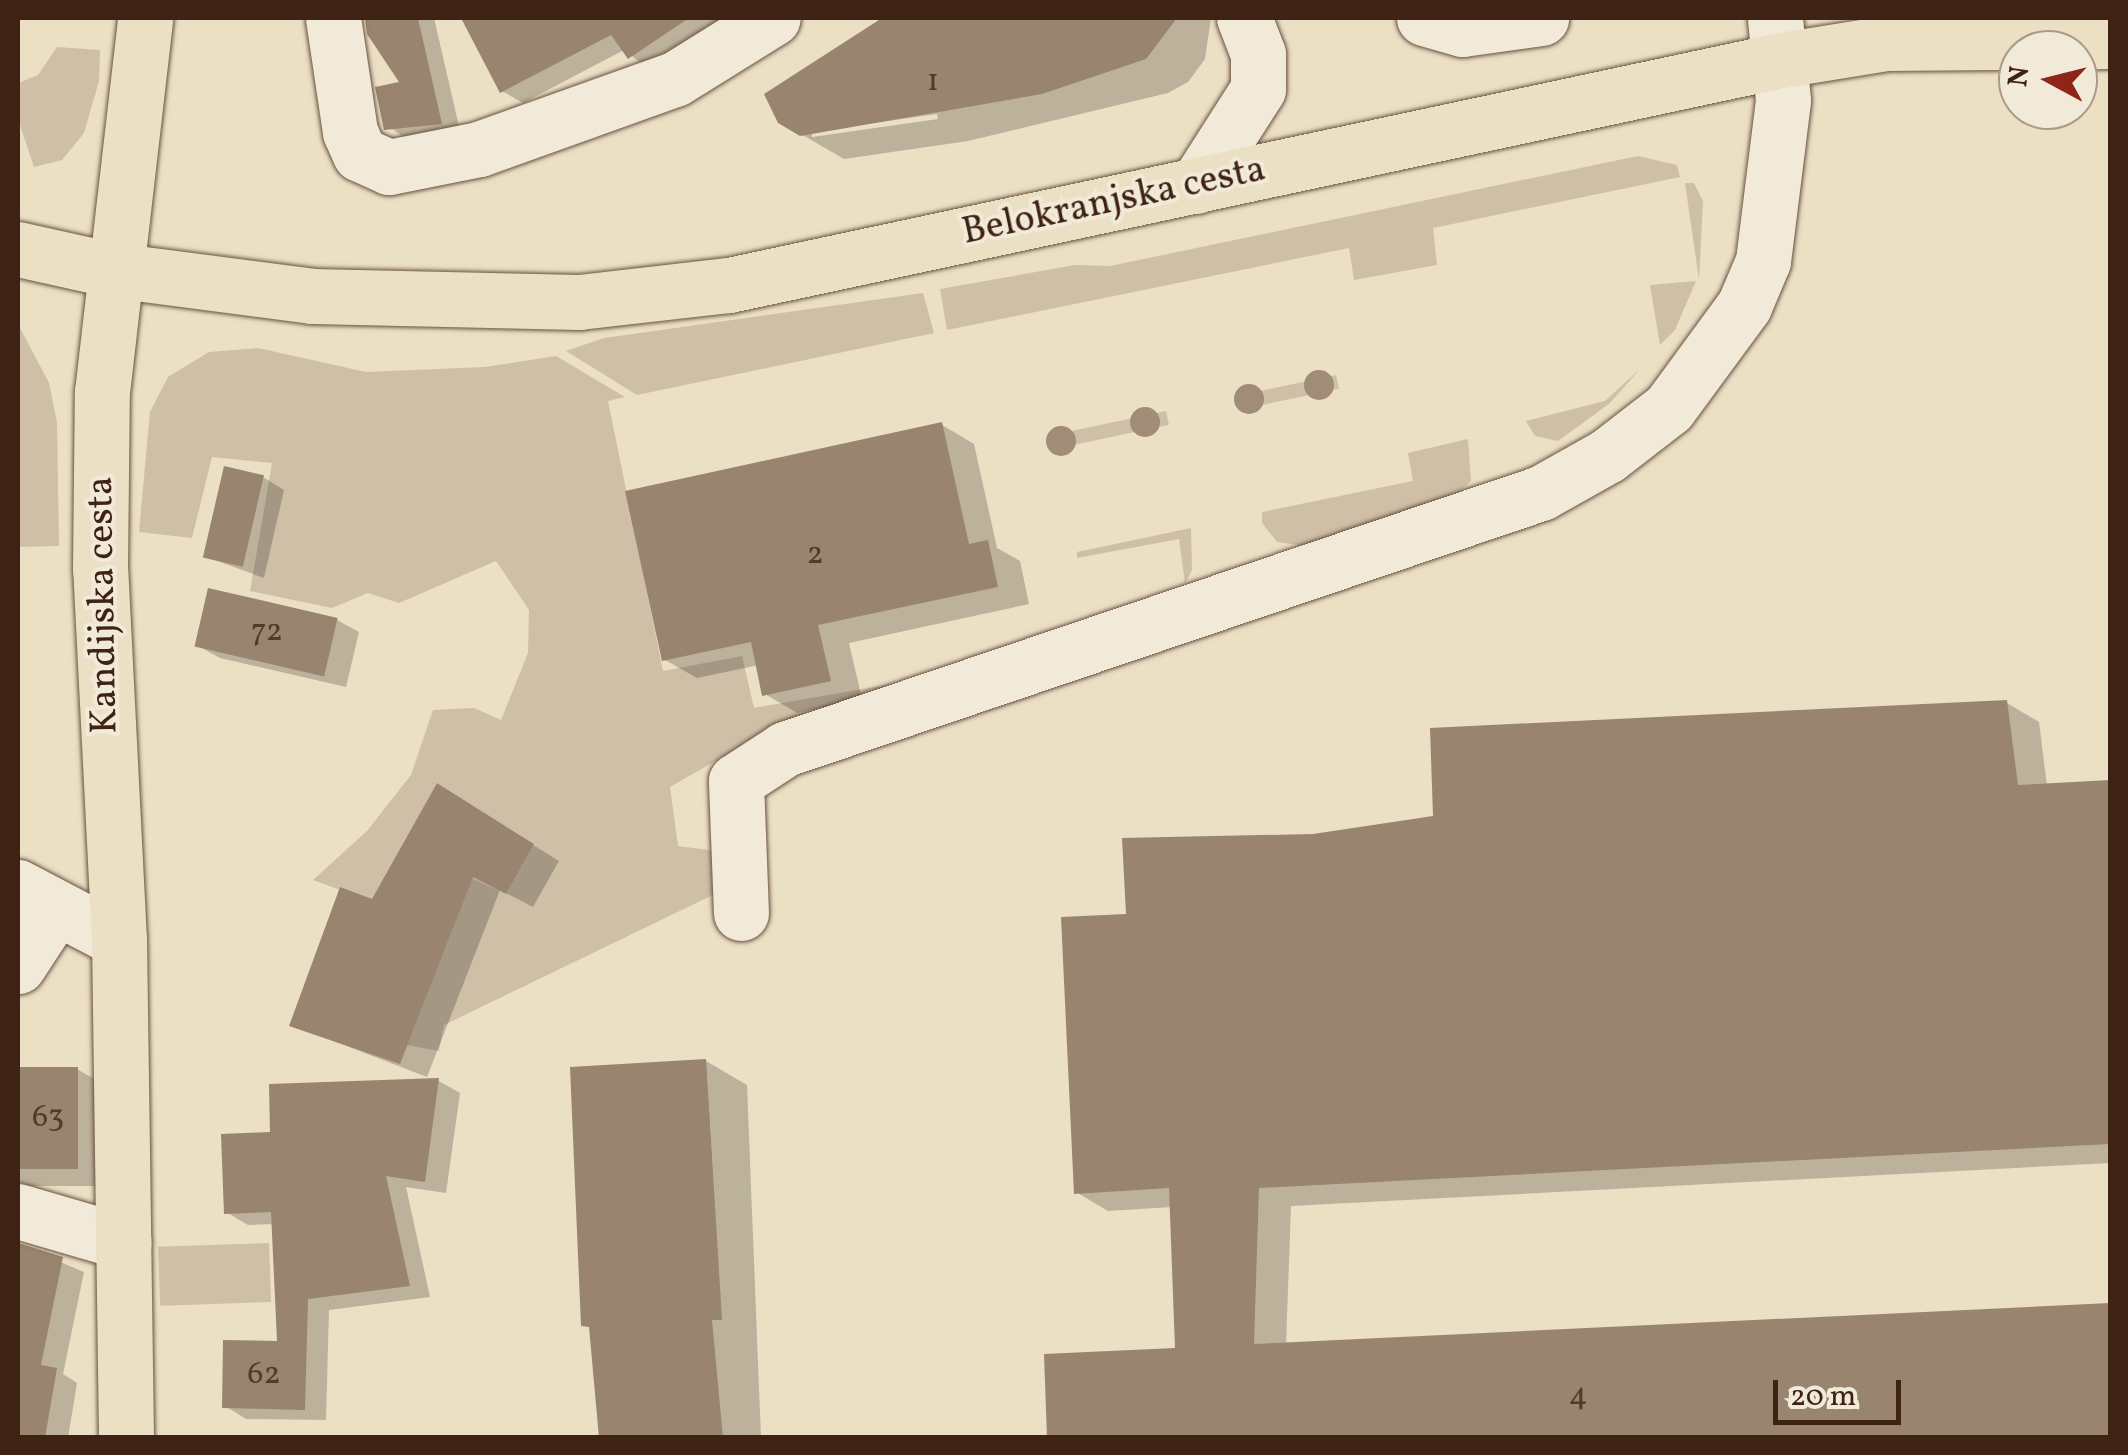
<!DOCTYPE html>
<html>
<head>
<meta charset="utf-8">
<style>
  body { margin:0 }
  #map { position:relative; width:2128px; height:1455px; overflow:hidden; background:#ebdfc4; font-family:Vollkorn,serif }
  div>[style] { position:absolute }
  .green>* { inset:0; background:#cebfa6; transform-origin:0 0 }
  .shadow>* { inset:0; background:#0003 }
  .building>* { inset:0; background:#98846f; transform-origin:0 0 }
  .roads { filter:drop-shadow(0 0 2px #69513f) drop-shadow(0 0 2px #69513f) }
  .minor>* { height:55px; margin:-27.5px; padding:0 27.5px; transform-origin:27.5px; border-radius:27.5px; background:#f2ead9 }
  .major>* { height:55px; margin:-27.5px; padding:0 27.5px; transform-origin:27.5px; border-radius:27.5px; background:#ebdfc4 }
  .trees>* { width:30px; height:30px; margin:-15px; border-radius:50%; background:#a08c77 }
  span { translate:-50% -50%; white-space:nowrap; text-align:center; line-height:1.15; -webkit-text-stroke:8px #f2ead9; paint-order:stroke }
  .number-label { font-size:32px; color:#543a2a }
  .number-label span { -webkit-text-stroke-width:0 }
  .street-label { font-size:38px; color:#3e2213 }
  .frame { position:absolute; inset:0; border:20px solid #3e2213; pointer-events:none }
  .north { position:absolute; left:1998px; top:30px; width:100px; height:100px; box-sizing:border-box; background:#f2ead9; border:2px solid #aa9a8a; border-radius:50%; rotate:277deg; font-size:28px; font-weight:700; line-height:40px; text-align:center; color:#3e2213 }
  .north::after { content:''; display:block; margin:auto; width:35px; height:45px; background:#8f2418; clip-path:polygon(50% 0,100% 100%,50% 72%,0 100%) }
  .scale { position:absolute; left:1773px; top:1380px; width:128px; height:45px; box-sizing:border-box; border:5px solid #3e2213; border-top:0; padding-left:12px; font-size:30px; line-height:35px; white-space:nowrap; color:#3e2213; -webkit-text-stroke:8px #f2ead9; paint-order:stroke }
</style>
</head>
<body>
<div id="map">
  <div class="green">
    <div style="clip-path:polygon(57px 47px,100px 50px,99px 81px,84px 133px,62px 160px,34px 167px,18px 119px,18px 83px,38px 75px)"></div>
    <div style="clip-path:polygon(1638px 156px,1677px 165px,1680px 177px,1433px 228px,1437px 265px,1354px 280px,1349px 248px,947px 330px,940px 289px,1075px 265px,1110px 266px)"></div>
    <div style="clip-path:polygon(1685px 183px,1694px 183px,1703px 201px,1699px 280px)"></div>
    <div style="clip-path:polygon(1696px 281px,1675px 330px,1660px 345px,1650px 285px)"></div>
    <div style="clip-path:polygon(923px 293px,934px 333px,637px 395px,566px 351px,604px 338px)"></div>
    <div style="clip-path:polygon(18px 324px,49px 383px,57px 422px,59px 546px,18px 547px)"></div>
    <div style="clip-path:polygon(evenodd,258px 348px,366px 372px,485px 367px,556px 356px,625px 397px,608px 401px,663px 671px,742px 656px,754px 708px,909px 681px,764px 733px,670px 787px,678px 846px,716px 851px,721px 891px,444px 1025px,439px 1051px,407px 1045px,452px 931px,313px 880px,367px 831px,411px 775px,433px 710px,474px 708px,501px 720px,528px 653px,529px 610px,496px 561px,399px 603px,368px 593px,332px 608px,250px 591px,272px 463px,212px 457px,192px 538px,139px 532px,150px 412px,168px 377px,209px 352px,258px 348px,437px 783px,534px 844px,506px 894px,402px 846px,437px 783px)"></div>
    <div style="clip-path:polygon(1639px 370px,1610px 403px,1558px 441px,1535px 436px,1526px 421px,1605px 401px)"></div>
    <div style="left:1336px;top:375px;width:14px;height:103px;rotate:78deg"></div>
    <div style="left:1166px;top:411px;width:14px;height:122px;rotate:78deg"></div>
    <div style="clip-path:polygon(1468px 439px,1471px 481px,1458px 493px,1305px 546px,1277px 542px,1262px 523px,1262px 512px,1413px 481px,1408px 453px)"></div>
    <div style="clip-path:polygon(1191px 528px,1192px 570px,1185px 584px,1179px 539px,1077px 558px,1077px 552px)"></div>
    <div style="left:269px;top:1243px;width:59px;height:111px;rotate:88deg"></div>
  </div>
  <div class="shadow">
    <div style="clip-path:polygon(373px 18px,434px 18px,461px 135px,410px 142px,383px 122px,404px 84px,368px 21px)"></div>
    <div style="clip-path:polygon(464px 18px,727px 18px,650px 70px,624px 50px,523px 103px,502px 91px)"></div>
    <div style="clip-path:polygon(evenodd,887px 18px,1211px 18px,1205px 59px,1188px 82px,1168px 93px,968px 141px,844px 159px,801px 134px,767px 94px,887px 18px,937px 114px,938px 119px,812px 137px,812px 132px,937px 114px)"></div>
    <div style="clip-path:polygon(942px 425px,974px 444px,997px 548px,1020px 561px,1029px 604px,849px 643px,862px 699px,797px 713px,765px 694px,759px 665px,697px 678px,665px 660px)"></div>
    <div style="clip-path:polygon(263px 477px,284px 490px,264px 578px,206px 557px)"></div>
    <div style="clip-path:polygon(337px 620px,359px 632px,346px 687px,220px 658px,198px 646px)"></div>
    <div style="clip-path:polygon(2007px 703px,2039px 722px,2047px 786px,2110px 783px,2110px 1163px,1291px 1206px,1286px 1345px,2110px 1306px,2110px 1438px,1050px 1438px,1178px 1350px,1172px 1207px,1108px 1211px,1076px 1192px,1129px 916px,1313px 837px,1435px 819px)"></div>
    <div style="clip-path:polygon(438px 786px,559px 861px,533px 907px,500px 890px,427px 1077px,292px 1025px,373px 903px)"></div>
    <div style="clip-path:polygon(706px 1061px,747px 1085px,761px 1438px,602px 1438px,592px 1329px,583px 1324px)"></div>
    <div style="clip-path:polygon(77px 1069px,110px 1088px,110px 1186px,18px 1186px,18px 1070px)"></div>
    <div style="clip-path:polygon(439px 1081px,460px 1093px,446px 1193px,406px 1187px,430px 1297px,329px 1310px,326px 1420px,246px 1419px,225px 1406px,279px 1343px,274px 1224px,248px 1225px,226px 1212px,273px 1134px)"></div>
    <div style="clip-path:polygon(18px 1244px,84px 1272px,63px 1374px,77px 1383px,68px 1438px,18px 1438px)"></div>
  </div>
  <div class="building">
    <div style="clip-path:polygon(365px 18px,418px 18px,442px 124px,384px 130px,375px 87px,399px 82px,367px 34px)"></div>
    <div style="clip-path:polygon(461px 18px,689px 18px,628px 59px,611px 35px,500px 93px)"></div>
    <div style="clip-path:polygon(882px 18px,1177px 18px,1146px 59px,1042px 94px,800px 136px,778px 123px,764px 94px)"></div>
    <div style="clip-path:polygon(942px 422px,969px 544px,988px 540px,998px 587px,818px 625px,831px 681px,762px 696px,751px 642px,662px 661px,625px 491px)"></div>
    <div style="left:224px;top:466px;width:41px;height:94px;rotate:13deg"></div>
    <div style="left:208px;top:588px;width:133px;height:60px;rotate:13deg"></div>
    <div style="clip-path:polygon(2007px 700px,2018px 785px,2110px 780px,2110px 1144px,1259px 1188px,1254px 1344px,2110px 1303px,2110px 1438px,1047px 1438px,1044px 1354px,1175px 1348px,1169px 1188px,1074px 1194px,1061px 917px,1126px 914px,1122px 838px,1313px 834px,1433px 816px,1430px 728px)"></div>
    <div style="clip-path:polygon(437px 783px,534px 844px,506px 894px,473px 877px,400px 1064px,289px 1026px,340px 887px,372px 899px)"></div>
    <div style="clip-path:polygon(706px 1059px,722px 1320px,712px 1320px,723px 1438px,599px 1438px,589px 1327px,581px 1326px,570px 1067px)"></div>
    <div style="left:18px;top:1067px;width:60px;height:102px"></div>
    <div style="clip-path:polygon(439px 1078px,425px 1182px,386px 1176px,410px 1286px,308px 1299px,305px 1410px,222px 1408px,223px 1340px,277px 1341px,271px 1212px,224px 1214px,221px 1134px,270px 1132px,269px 1084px)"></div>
    <div style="clip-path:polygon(18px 1243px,63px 1257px,41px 1365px,57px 1368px,45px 1438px,18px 1438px)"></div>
  </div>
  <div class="roads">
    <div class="minor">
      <div style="left:333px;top:18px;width:115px;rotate:81.5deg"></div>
      <div style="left:350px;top:132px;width:24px;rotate:66deg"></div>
      <div style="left:360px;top:154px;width:32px;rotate:24deg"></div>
      <div style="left:389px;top:167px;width:92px;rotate:-11.3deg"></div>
      <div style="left:479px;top:149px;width:208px;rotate:-19.7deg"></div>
      <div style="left:675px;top:79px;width:115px;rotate:-31.9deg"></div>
      <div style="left:1424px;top:18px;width:40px;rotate:16deg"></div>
      <div style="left:1462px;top:29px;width:80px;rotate:-7.9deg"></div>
      <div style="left:1196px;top:186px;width:115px;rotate:-57.4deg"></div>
      <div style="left:1258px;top:89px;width:35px;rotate:-90deg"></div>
      <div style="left:1258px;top:54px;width:39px;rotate:-111deg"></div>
      <div style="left:18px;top:887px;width:114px;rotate:27.7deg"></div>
      <div style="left:741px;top:913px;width:132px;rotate:-92.2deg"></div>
      <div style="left:736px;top:781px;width:59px;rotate:-33.1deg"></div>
      <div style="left:785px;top:749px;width:798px;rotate:-18.71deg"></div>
      <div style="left:1541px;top:493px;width:76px;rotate:-29.3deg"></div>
      <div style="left:1607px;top:456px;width:78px;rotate:-37.7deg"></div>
      <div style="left:1669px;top:408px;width:127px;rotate:-53.7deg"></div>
      <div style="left:1744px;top:306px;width:49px;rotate:-67.1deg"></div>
      <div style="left:1763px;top:261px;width:162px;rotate:-82.9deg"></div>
      <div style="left:1783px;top:100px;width:82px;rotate:-95.6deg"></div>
      <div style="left:18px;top:966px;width:66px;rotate:-56.8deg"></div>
      <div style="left:18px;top:1211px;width:110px;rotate:16.3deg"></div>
    </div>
    <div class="major">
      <div style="left:18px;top:249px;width:97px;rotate:12.5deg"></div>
      <div style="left:113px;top:270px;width:201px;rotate:7.4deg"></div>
      <div style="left:312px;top:296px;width:267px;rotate:1.3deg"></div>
      <div style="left:579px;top:302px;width:151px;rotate:-6.5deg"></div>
      <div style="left:729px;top:285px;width:1076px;rotate:-12.07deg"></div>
      <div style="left:1781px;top:60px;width:106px;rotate:-9.2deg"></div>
      <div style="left:1886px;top:43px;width:224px;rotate:-0.5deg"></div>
      <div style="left:126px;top:1438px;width:498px;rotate:-90.8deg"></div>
      <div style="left:119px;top:940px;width:371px;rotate:-92.9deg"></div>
      <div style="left:100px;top:569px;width:177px;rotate:-89.4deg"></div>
      <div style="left:102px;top:392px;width:376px;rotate:-83.4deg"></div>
    </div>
  </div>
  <div class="trees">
    <div style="left:1319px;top:385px"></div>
    <div style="left:1249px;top:399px"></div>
    <div style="left:1145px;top:422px"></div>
    <div style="left:1061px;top:441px"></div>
  </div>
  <div class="number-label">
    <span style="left:933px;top:82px">1</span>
    <span style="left:815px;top:555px">2</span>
    <span style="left:267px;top:632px">72</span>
    <span style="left:48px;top:1118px">63</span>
    <span style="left:264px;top:1375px">62</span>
    <span style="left:1578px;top:1396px">4</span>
  </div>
  <div class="street-label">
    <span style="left:1114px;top:202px;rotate:-12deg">Belokranjska cesta</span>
    <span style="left:104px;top:605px;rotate:-91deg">Kandijska cesta</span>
  </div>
  <div class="frame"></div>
  <div class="north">N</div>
  <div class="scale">20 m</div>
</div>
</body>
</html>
